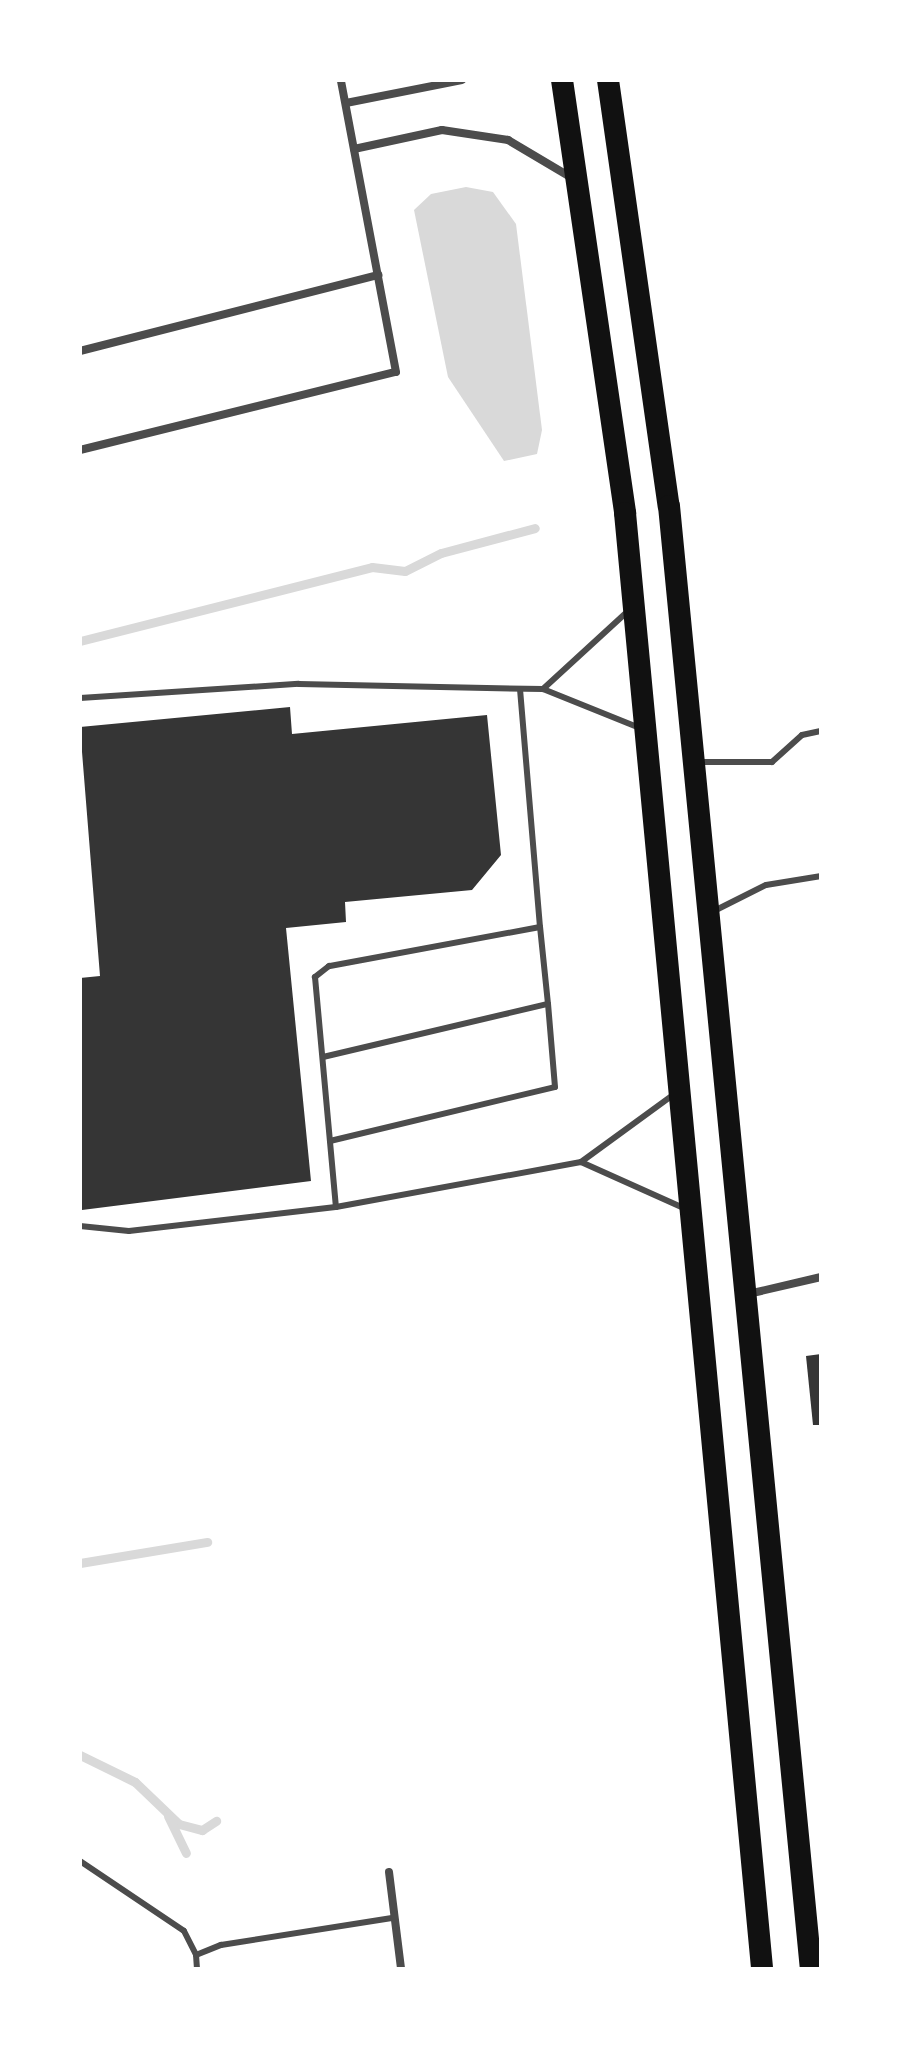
<!DOCTYPE html>
<html>
<head>
<meta charset="utf-8">
<style>
  body { margin:0 }
  #map { position:relative; width:901px; height:2049px; overflow:hidden; background:#fff; font-family:"DM Sans",sans-serif }
  div>[style] { position:absolute }
  .water>* { inset:0; background:#d9d9d9 }
  .stream>* { height:9px; margin:-4.5px; padding:0 4.5px; transform-origin:4.5px; border-radius:4.5px; background:#d9d9d9 }
  .building>* { inset:0; background:#353535 }
  .service>* { height:6px; margin:-3px; padding:0 3px; transform-origin:3px; border-radius:3px; background:#4c4c4c }
  .minor>* { height:8px; margin:-4px; padding:0 4px; transform-origin:4px; border-radius:4px; background:#4c4c4c }
  .trunk>* { height:22px; margin:-11px; padding:0 11px; transform-origin:11px; border-radius:11px; background:#111 }
  span { translate:-50% -50%; white-space:nowrap; text-align:center; line-height:1.15; -webkit-text-stroke:8px #fff; paint-order:stroke }
  .frame { position:absolute; inset:0; border:82px solid #fff; pointer-events:none }
</style>
</head>
<body>
<div id="map">
  <div class="water">
    <div style="clip-path:polygon(466px 187px,493px 192px,516px 224px,542px 430px,537px 454px,504px 461px,448px 377px,414px 210px,431px 194px)"></div>
  </div>
  <div class="stream">
    <div style="left:80px;top:641px;width:301px;rotate:-14.2deg"></div>
    <div style="left:372px;top:567px;width:33px;rotate:7deg"></div>
    <div style="left:405px;top:571px;width:40px;rotate:-26.6deg"></div>
    <div style="left:441px;top:553px;width:97px;rotate:-14.9deg"></div>
    <div style="left:80px;top:1563px;width:129px;rotate:-9.4deg"></div>
    <div style="left:80px;top:1755px;width:61px;rotate:26.1deg"></div>
    <div style="left:135px;top:1782px;width:61px;rotate:43.7deg"></div>
    <div style="left:179px;top:1824px;width:24px;rotate:15deg"></div>
    <div style="left:202px;top:1830px;width:17px;rotate:-33deg"></div>
    <div style="left:168px;top:1816px;width:41px;rotate:64.1deg"></div>
  </div>
  <div class="building">
    <div style="clip-path:polygon(290px 707px,292px 734px,487px 715px,501px 855px,472px 890px,345px 902px,346px 922px,286px 928px,311px 1181px,82px 1210px,80px 978px,100px 976px,80px 727px)"></div>
    <div style="clip-path:polygon(821px 1354px,821px 1425px,813px 1425px,806px 1356px)"></div>
  </div>
  <div class="service">
    <div style="left:520px;top:689px;width:239px;rotate:85.2deg"></div>
    <div style="left:540px;top:927px;width:215px;rotate:169.5deg"></div>
    <div style="left:329px;top:966px;width:18px;rotate:142deg"></div>
    <div style="left:315px;top:977px;width:231px;rotate:84.8deg"></div>
    <div style="left:336px;top:1207px;width:249px;rotate:-10.4deg"></div>
    <div style="left:581px;top:1162px;width:114px;rotate:-36.1deg"></div>
    <div style="left:543px;top:689px;width:115px;rotate:-42.5deg"></div>
    <div style="left:80px;top:698px;width:219px;rotate:-3.7deg"></div>
    <div style="left:299px;top:684px;width:244px;rotate:1.2deg"></div>
    <div style="left:543px;top:689px;width:105px;rotate:21.9deg"></div>
    <div style="left:700px;top:762px;width:72px"></div>
    <div style="left:772px;top:762px;width:40px;rotate:-42deg"></div>
    <div style="left:802px;top:735px;width:19px;rotate:-12deg"></div>
    <div style="left:712px;top:912px;width:60px;rotate:-26.6deg"></div>
    <div style="left:766px;top:885px;width:56px;rotate:-9.3deg"></div>
    <div style="left:323px;top:1057px;width:231px;rotate:-13.3deg"></div>
    <div style="left:548px;top:1004px;width:77px;rotate:-95.9deg"></div>
    <div style="left:330px;top:1141px;width:231px;rotate:-13.5deg"></div>
    <div style="left:555px;top:1087px;width:83px;rotate:-94.8deg"></div>
    <div style="left:581px;top:1162px;width:113px;rotate:24.1deg"></div>
    <div style="left:80px;top:1226px;width:49px;rotate:5.8deg"></div>
    <div style="left:129px;top:1231px;width:208px;rotate:-6.6deg"></div>
    <div style="left:80px;top:1861px;width:125px;rotate:33.9deg"></div>
    <div style="left:184px;top:1931px;width:27px;rotate:63deg"></div>
    <div style="left:197px;top:1969px;width:14px;rotate:-94deg"></div>
    <div style="left:196px;top:1955px;width:27px;rotate:-22deg"></div>
    <div style="left:221px;top:1945px;width:173px;rotate:-9deg"></div>
  </div>
  <div class="minor">
    <div style="left:346px;top:103px;width:118px;rotate:-11.2deg"></div>
    <div style="left:354px;top:149px;width:90px;rotate:-12.2deg"></div>
    <div style="left:442px;top:130px;width:67px;rotate:8.6deg"></div>
    <div style="left:508px;top:140px;width:74px;rotate:30.7deg"></div>
    <div style="left:80px;top:351px;width:308px;rotate:-14.3deg"></div>
    <div style="left:80px;top:450px;width:325px;rotate:-13.9deg"></div>
    <div style="left:396px;top:372px;width:297px;rotate:-100.7deg"></div>
    <div style="left:748px;top:1294px;width:75px;rotate:-13.1deg"></div>
    <div style="left:389px;top:1872px;width:98px;rotate:82.9deg"></div>
  </div>
  <div class="trunk">
    <div style="left:562px;top:80px;width:438px;rotate:81.7deg"></div>
    <div style="left:625px;top:513px;width:1462px;rotate:84.62deg"></div>
    <div style="left:608px;top:80px;width:430px;rotate:81.9deg"></div>
    <div style="left:669px;top:506px;width:1470px;rotate:84.46deg"></div>
  </div>
  <div class="frame"></div>
</div>
</body>
</html>
